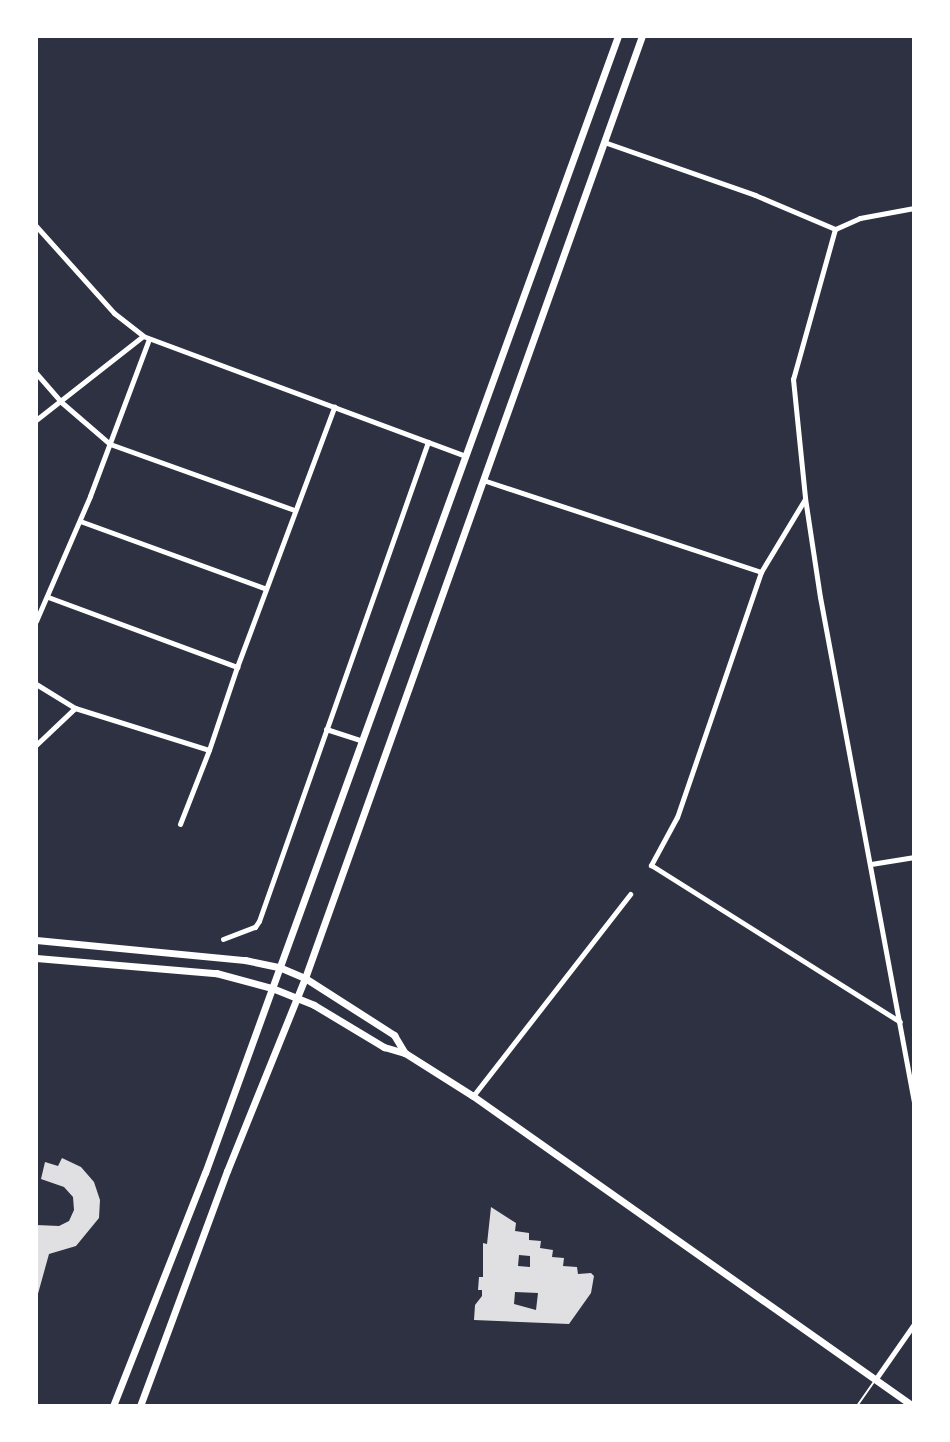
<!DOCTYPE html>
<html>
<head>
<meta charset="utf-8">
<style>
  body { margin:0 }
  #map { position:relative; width:950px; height:1442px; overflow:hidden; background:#2d3142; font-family:"Varela Round",sans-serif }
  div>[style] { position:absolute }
  .building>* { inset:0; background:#e0e0e3 }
  .service>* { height:2px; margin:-1px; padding:0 1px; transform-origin:1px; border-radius:1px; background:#fff }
  .minor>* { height:5px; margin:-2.5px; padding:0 2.5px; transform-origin:2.5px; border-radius:2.5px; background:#fff }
  .secondary>* { height:7px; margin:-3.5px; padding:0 3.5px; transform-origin:3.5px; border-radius:3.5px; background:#fff }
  span { translate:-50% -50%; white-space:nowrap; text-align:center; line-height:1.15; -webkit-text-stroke:7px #fff; paint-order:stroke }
  .frame { position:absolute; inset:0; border:38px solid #fff; pointer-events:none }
</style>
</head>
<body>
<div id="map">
  <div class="building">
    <div style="clip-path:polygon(62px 1158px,81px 1167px,94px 1182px,100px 1200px,99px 1218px,76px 1246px,49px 1254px,36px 1301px,36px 1225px,59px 1226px,69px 1221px,74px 1210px,73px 1197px,64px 1187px,41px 1179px,45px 1162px,58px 1166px)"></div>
    <div style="clip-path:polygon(evenodd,491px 1207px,516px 1223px,515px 1231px,529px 1233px,529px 1240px,541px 1241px,540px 1248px,553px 1250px,552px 1257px,564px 1258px,563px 1266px,577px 1267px,578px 1274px,591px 1273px,594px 1276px,591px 1293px,569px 1324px,474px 1320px,475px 1305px,482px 1296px,482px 1290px,478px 1290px,479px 1277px,483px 1277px,483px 1243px,487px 1244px,491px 1207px,519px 1255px,530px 1256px,530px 1267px,518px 1266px,519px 1255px,491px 1207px,515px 1292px,538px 1293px,536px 1310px,514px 1304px,515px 1292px)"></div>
  </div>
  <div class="service">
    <div style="left:857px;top:1406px;width:29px;rotate:-55deg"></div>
  </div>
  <div class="minor">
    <div style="left:604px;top:142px;width:160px;rotate:19.3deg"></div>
    <div style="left:755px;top:195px;width:87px;rotate:23deg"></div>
    <div style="left:914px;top:208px;width:55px;rotate:169.5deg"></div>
    <div style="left:860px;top:218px;width:27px;rotate:156deg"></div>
    <div style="left:835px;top:229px;width:156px;rotate:105.6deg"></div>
    <div style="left:793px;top:379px;width:120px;rotate:84.2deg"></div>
    <div style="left:805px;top:498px;width:100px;rotate:81.4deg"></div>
    <div style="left:820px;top:597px;width:514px;rotate:79.46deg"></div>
    <div style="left:36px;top:226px;width:117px;rotate:48.1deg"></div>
    <div style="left:114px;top:313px;width:37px;rotate:38deg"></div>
    <div style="left:143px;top:336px;width:341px;rotate:20.4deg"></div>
    <div style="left:36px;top:373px;width:37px;rotate:49deg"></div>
    <div style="left:60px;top:401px;width:66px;rotate:40.7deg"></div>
    <div style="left:110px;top:444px;width:195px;rotate:19.7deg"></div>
    <div style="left:36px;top:420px;width:136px;rotate:-38.1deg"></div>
    <div style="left:483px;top:480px;width:293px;rotate:18.3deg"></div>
    <div style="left:805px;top:499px;width:85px;rotate:121.1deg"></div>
    <div style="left:761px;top:572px;width:259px;rotate:108.9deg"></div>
    <div style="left:677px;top:817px;width:55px;rotate:118.4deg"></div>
    <div style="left:651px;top:865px;width:294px;rotate:32.2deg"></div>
    <div style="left:80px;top:521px;width:196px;rotate:20deg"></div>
    <div style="left:48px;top:597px;width:202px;rotate:20.3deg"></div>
    <div style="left:237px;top:667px;width:278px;rotate:-69.5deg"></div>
    <div style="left:36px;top:621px;width:136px;rotate:-66.6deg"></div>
    <div style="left:90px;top:496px;width:168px;rotate:-69.4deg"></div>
    <div style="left:36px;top:684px;width:46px;rotate:31.6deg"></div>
    <div style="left:326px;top:729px;width:36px;rotate:18deg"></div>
    <div style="left:36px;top:745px;width:54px;rotate:-43.5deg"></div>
    <div style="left:75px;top:708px;width:140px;rotate:17.4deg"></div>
    <div style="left:209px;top:750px;width:88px;rotate:-71.4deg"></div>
    <div style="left:180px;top:824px;width:79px;rotate:-68.6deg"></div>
    <div style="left:871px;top:864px;width:44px;rotate:-9.2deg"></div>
    <div style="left:223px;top:939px;width:34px;rotate:-21deg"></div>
    <div style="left:255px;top:927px;width:7px;rotate:-56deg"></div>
    <div style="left:259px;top:921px;width:508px;rotate:-70.57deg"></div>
    <div style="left:473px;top:1096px;width:256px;rotate:-52.1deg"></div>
    <div style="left:875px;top:1380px;width:68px;rotate:-55.1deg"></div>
  </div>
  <div class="secondary">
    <div style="left:36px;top:940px;width:210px;rotate:5.5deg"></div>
    <div style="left:245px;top:960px;width:35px;rotate:12deg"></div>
    <div style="left:279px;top:967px;width:28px;rotate:23deg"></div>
    <div style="left:305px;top:978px;width:106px;rotate:32.6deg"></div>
    <div style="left:394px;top:1035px;width:21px;rotate:59deg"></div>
    <div style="left:36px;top:958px;width:181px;rotate:4.8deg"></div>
    <div style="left:216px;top:973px;width:58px;rotate:15deg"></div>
    <div style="left:272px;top:988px;width:45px;rotate:22deg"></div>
    <div style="left:314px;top:1005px;width:82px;rotate:31deg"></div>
    <div style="left:384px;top:1047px;width:22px;rotate:16deg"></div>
    <div style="left:405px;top:1053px;width:80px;rotate:32.3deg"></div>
    <div style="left:473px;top:1096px;width:538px;rotate:35.17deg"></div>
    <div style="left:113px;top:1406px;width:251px;rotate:-68.5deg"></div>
    <div style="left:205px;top:1173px;width:1210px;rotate:-70.04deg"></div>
    <div style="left:140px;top:1406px;width:251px;rotate:-69.7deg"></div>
    <div style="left:227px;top:1171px;width:208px;rotate:-68deg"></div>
    <div style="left:305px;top:978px;width:1000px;rotate:-70.32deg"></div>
  </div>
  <div class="frame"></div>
</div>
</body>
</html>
